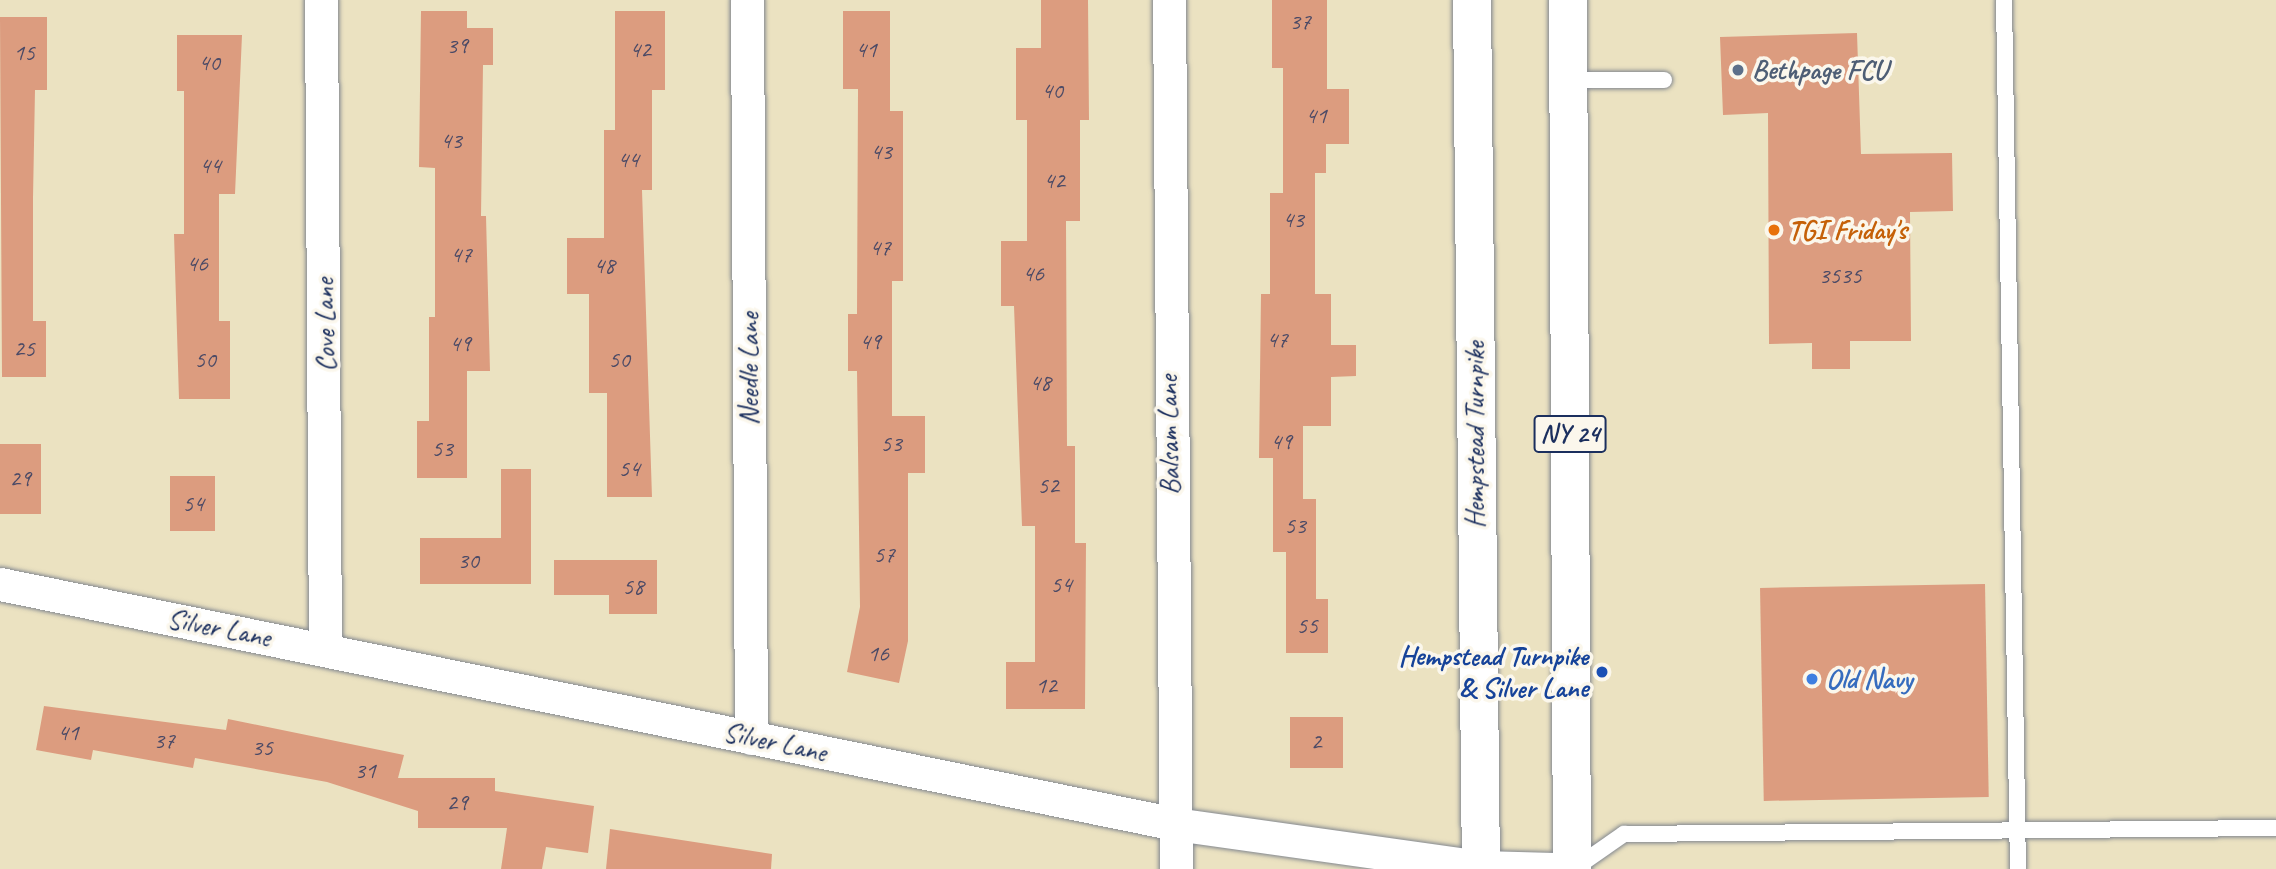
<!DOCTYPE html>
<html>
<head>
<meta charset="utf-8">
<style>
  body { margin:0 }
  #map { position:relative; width:2276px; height:869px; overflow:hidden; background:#ebe2c1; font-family:Caveat,sans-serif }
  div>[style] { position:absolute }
  .building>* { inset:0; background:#dc9c7f; transform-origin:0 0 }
  .roads { filter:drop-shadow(0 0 2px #838890) drop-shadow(0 0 2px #838890) }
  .service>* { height:16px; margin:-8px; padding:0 8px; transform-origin:8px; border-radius:8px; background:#fff }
  .minor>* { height:33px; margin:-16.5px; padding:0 16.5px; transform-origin:16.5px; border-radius:16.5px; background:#fff }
  .primary>* { height:38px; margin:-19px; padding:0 19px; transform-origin:19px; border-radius:19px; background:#fff }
  .dots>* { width:19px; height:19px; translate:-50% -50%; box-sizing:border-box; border:4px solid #fbf7ec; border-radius:50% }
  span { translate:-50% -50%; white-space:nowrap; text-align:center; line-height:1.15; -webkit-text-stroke:7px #fbf7ec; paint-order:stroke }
  .number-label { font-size:24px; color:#4b4a66 }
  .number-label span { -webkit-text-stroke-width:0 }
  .shield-label span { padding:2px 5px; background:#fbf7ec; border:2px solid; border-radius:5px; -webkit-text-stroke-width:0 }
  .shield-label { font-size:26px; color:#1b2f5e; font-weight:700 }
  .service-label { font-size:28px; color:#4e5e75; font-weight:700 }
  .left { translate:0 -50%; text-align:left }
  .food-label { font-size:28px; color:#c56008; font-weight:700 }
  .street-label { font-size:28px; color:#1b2f5e }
  .transit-label { font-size:28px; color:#164399; font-weight:700 }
  .right { translate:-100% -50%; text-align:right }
  .shop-label { font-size:28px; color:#366cbe; font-weight:700 }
</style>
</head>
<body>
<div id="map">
  <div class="building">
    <div style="clip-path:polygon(1041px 0,1088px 0,1089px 120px,1080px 120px,1080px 221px,1066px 221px,1067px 446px,1075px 446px,1075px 543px,1086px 543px,1085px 709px,1006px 709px,1006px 662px,1035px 662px,1035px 526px,1022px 526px,1014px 306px,1001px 306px,1001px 241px,1027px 241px,1027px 120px,1016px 120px,1016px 48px,1041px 48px)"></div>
    <div style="clip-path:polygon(1272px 0,1327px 0,1327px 89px,1349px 89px,1349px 144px,1326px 144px,1326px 173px,1315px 173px,1315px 294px,1331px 294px,1331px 345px,1356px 345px,1356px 376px,1331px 377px,1331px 426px,1303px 426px,1303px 499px,1316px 499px,1316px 599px,1328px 599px,1328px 653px,1286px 653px,1286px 552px,1273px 552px,1273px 458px,1259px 458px,1261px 294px,1270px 294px,1270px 193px,1283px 193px,1283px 68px,1272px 68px)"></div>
    <div style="clip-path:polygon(421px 11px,467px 11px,467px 28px,493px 28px,493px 65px,483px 65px,481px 216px,486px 216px,490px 371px,467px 371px,467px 478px,417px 478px,417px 421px,429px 421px,429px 317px,435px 317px,435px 168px,419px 167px)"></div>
    <div style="clip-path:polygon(615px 11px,665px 11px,665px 90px,652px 90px,652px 190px,642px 190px,652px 497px,607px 497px,607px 393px,589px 393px,589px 294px,567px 294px,567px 238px,604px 238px,604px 130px,615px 130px)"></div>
    <div style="clip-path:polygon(843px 11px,890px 11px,890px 111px,903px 111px,903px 281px,892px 281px,892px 416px,925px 416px,925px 473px,908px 473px,908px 641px,899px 683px,847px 672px,860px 607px,857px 371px,848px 371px,848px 314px,857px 314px,858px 89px,843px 89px)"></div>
    <div style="clip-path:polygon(0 17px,47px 17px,47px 90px,35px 90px,33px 198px,33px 321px,46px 321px,46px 377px,2px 377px)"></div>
    <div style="clip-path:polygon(1857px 33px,1861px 154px,1952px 153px,1953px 211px,1910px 212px,1911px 341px,1850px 341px,1850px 369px,1812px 369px,1812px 343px,1769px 344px,1768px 113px,1723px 115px,1720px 37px)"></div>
    <div style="clip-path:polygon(177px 35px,242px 35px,235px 194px,219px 194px,219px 321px,230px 321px,230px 399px,179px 399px,174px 234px,184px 234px,184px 91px,177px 91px)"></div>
    <div style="left:0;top:444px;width:41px;height:70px"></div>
    <div style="clip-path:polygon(501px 469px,531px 469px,531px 584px,420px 584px,420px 538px,501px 538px)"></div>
    <div style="left:170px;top:476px;width:45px;height:55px"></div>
    <div style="clip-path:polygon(554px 560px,657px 560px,657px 614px,609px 614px,609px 595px,554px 595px)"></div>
    <div style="left:1985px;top:584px;width:213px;height:225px;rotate:89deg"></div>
    <div style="clip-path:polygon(44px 706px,226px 730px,228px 719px,404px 755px,398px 778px,495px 778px,495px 791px,594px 806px,588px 853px,546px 847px,542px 869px,501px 869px,507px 828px,418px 828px,418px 811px,327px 782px,195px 758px,193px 768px,93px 750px,91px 760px,36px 750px)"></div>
    <div style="left:1290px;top:717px;width:53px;height:51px"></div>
    <div style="clip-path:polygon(610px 829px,772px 854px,771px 869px,606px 869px)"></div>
  </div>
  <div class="roads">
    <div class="service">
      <div style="left:2004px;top:0;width:869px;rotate:89.08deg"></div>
      <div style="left:1569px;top:80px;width:95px"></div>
      <div style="left:1575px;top:868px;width:60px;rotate:-34.8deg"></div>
      <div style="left:1624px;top:834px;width:652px;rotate:-0.53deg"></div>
    </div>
    <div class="minor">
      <div style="left:321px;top:0;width:650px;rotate:89.65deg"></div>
      <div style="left:747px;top:0;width:738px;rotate:89.69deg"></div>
      <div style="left:1169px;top:0;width:869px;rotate:89.54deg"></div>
      <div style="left:0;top:584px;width:1199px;rotate:11.54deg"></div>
      <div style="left:1175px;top:824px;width:309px;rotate:8deg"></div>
      <div style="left:1481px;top:867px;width:73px;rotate:1.6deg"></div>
    </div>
    <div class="primary">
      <div style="left:1472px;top:0;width:869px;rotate:89.41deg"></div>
      <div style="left:1568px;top:0;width:869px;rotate:89.74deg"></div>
    </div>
  </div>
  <div class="dots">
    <div style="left:1738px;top:70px;background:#5c6f8a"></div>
    <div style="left:1774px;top:230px;background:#e8710a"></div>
    <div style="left:1602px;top:672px;background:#1a4fb4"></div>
    <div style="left:1812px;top:679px;background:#3f7fe0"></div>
  </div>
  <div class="number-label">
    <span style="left:1300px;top:22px">37</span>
    <span style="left:457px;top:46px">39</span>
    <span style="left:640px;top:50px">42</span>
    <span style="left:866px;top:50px">41</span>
    <span style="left:24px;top:53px">15</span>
    <span style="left:209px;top:63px">40</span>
    <span style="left:1052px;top:91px">40</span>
    <span style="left:1316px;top:116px">41</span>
    <span style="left:451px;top:141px">43</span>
    <span style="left:881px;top:152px">43</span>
    <span style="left:628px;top:160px">44</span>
    <span style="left:210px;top:166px">44</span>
    <span style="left:1054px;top:181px">42</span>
    <span style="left:1293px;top:220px">43</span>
    <span style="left:880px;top:248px">47</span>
    <span style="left:461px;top:255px">47</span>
    <span style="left:197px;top:264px">46</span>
    <span style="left:604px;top:266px">48</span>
    <span style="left:1033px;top:274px">46</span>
    <span style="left:1840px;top:276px">3535</span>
    <span style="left:1277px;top:340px">47</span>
    <span style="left:870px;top:342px">49</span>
    <span style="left:460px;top:344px">49</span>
    <span style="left:24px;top:349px">25</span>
    <span style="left:205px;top:360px">50</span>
    <span style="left:619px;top:360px">50</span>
    <span style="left:1040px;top:383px">48</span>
    <span style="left:1281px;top:442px">49</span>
    <span style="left:891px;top:444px">53</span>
    <span style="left:442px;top:449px">53</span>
    <span style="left:629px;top:469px">54</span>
    <span style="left:20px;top:479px">29</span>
    <span style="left:1048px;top:486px">52</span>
    <span style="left:193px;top:504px">54</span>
    <span style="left:1295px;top:526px">53</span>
    <span style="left:884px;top:555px">57</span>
    <span style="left:468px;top:561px">30</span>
    <span style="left:1061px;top:585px">54</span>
    <span style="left:633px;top:587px">58</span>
    <span style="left:1307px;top:626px">55</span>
    <span style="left:878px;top:654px">16</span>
    <span style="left:1046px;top:686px">12</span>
    <span style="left:68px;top:733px">41</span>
    <span style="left:164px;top:741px">37</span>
    <span style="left:1316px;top:742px">2</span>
    <span style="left:262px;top:748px">35</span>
    <span style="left:365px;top:771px">31</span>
    <span style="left:457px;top:803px">29</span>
  </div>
  <div class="shield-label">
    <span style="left:1570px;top:434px">NY 24</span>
  </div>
  <div class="service-label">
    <span class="left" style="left:1752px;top:70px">Bethpage FCU</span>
  </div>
  <div class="food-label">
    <span class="left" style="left:1788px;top:230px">TGI Friday's</span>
  </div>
  <div class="street-label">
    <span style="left:325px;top:325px;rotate:-91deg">Cove Lane</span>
    <span style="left:749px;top:369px;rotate:-90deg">Needle Lane</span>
    <span style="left:1169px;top:435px;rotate:-91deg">Balsam Lane</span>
    <span style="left:1475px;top:435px;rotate:-90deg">Hempstead Turnpike</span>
    <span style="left:219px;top:628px;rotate:11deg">Silver Lane</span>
    <span style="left:775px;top:742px;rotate:12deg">Silver Lane</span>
  </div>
  <div class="transit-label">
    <span class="right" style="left:1588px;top:672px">Hempstead Turnpike<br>&amp; Silver Lane</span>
  </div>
  <div class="shop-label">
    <span class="left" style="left:1826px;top:679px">Old Navy</span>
  </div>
</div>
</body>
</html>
